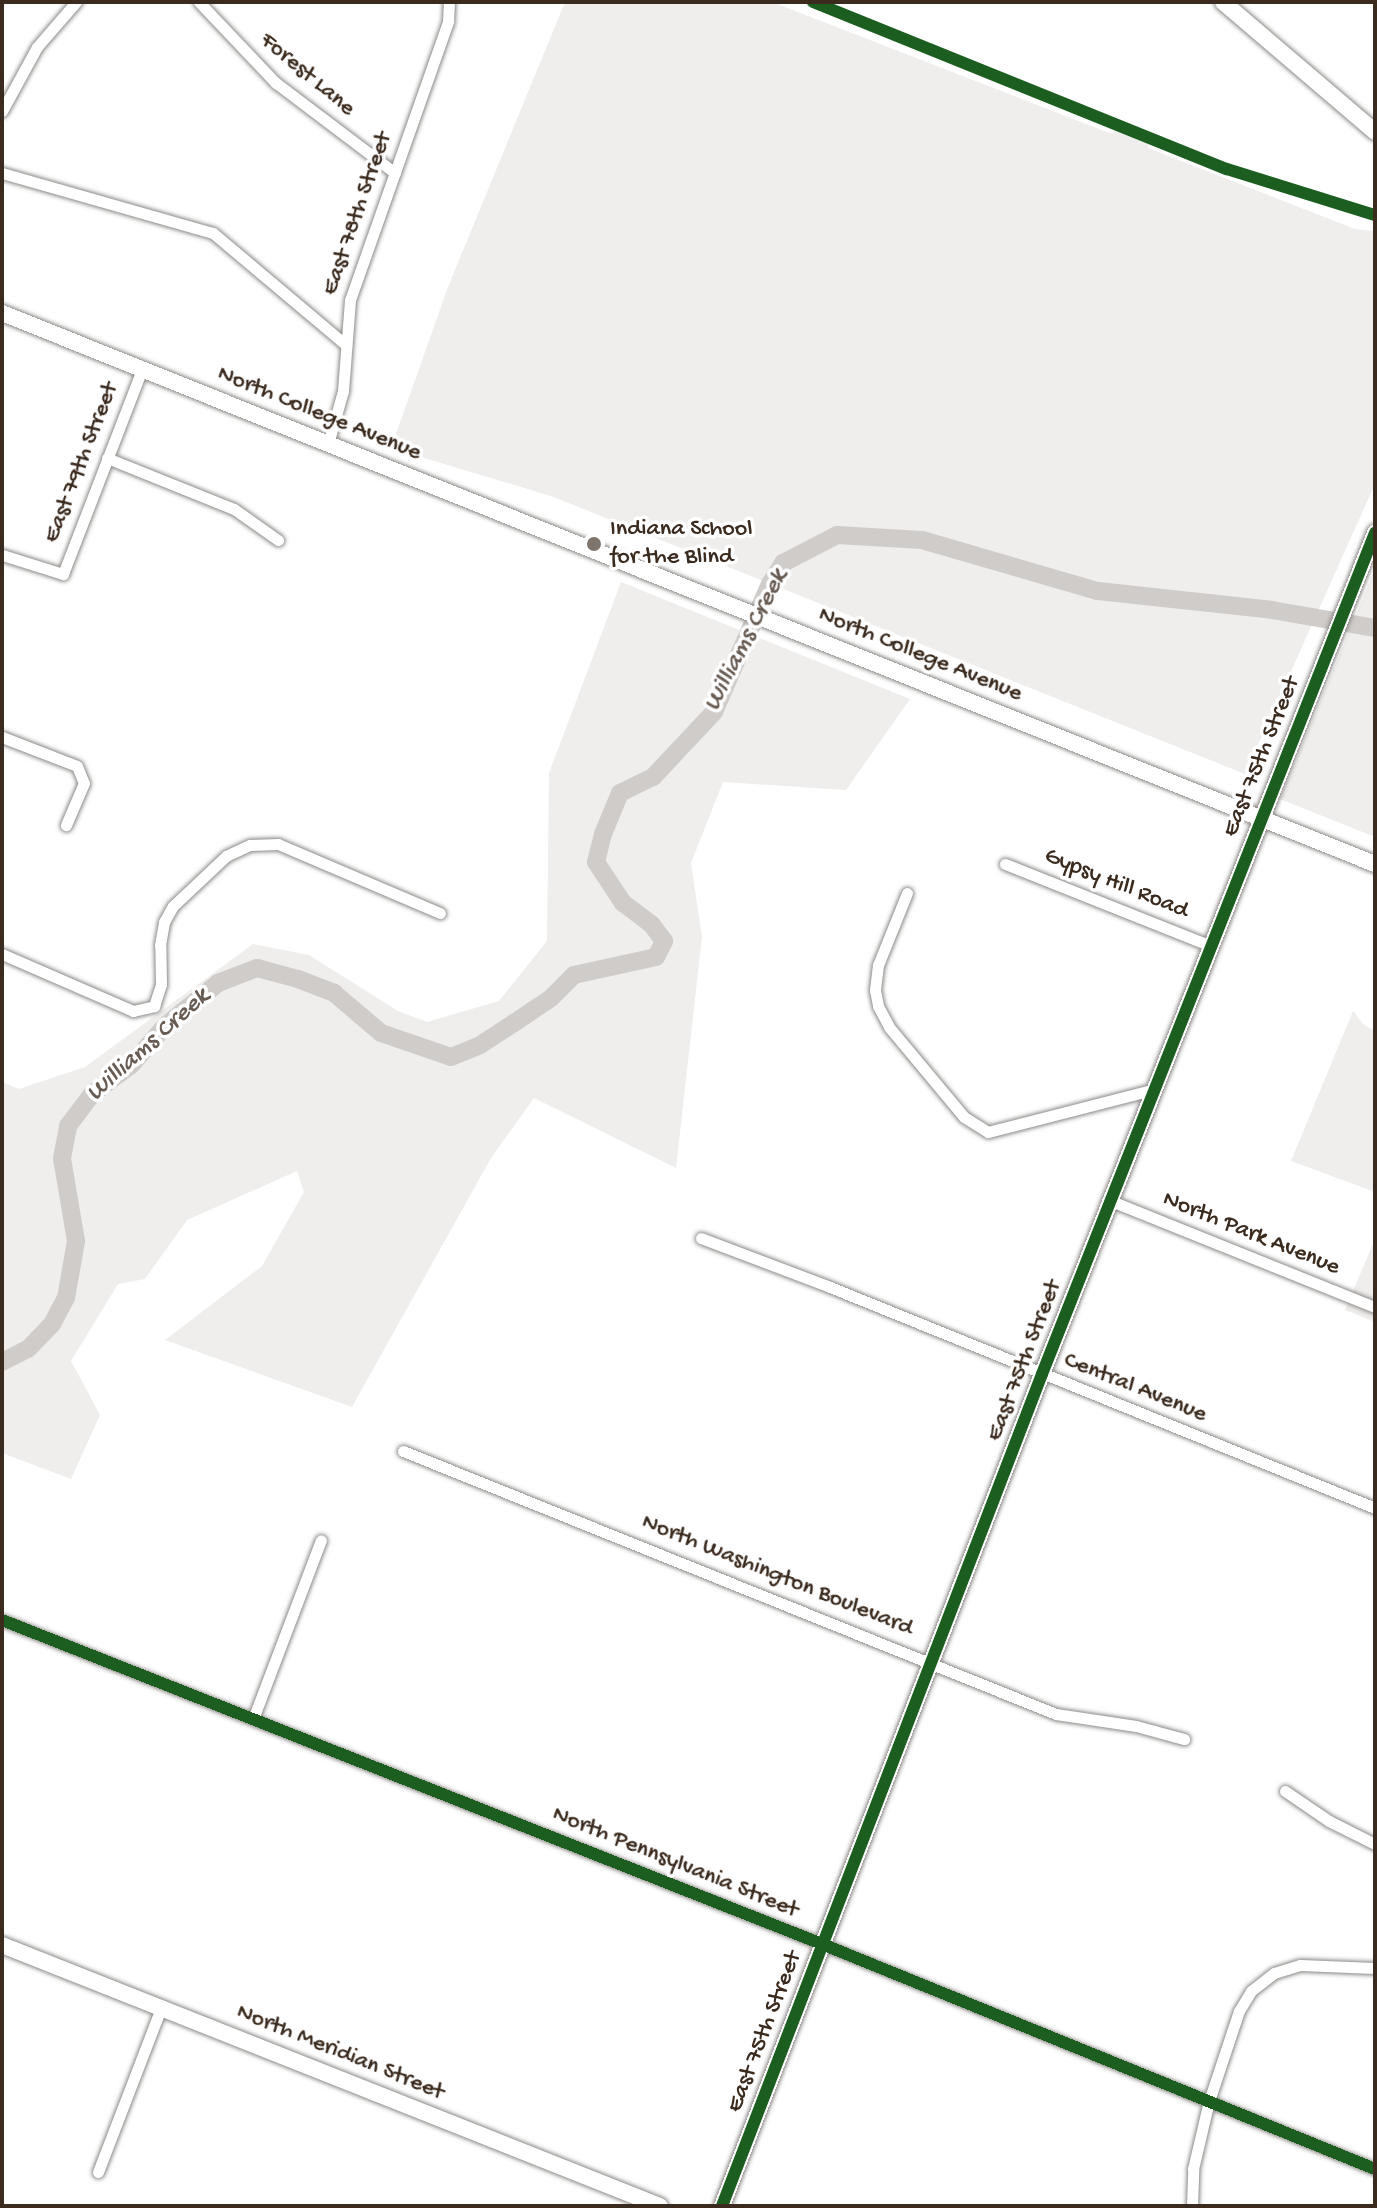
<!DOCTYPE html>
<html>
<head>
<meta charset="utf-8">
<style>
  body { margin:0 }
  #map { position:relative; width:1377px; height:2208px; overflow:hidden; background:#fff; font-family:"Gochi Hand",sans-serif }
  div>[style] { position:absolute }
  .built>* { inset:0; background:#efeeed }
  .river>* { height:18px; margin:-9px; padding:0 9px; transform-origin:9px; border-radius:9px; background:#d0ccca }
  .roads { filter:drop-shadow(0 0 2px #8e8b88) drop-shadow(0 0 2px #8e8b88) }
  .street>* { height:11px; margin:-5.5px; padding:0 5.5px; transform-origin:5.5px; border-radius:5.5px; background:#fff }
  .secondary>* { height:16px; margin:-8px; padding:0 8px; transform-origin:8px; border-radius:8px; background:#fff }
  .primary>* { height:16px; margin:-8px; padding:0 8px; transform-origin:8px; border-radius:8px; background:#fff }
  .cycleway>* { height:12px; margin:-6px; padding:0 6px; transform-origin:6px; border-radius:6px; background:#1b5e20 }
  .dots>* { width:22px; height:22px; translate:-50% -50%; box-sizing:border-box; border:4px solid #fff; border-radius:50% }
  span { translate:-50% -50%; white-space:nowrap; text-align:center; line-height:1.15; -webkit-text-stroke:7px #fff; paint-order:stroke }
  .street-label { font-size:24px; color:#3b2a1e }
  .poi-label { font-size:24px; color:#3b2a1e }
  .left { translate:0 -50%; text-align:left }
  .water-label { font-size:26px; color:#685b52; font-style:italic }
  .frame { position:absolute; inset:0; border:4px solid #3b2a1e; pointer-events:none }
</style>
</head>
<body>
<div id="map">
  <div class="built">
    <div style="clip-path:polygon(565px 2px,772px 2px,1112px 134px,1117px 126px,1151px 139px,1148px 148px,1355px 229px,1375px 231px,1375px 484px,1245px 774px,551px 496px,391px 448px,448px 287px)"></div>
    <div style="clip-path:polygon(1375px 569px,1375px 837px,1280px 799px)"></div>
    <div style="clip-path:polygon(621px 582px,910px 699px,846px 790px,723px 782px,691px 863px,702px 937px,676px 1168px,534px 1098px,491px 1158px,352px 1407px,165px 1340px,262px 1266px,304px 1192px,297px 1171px,187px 1220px,145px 1279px,118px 1284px,71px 1361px,100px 1415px,71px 1479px,2px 1453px,2px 1082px,19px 1089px,85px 1067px,253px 944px,309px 955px,398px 1011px,427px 1022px,499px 1001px,547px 941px,549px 773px)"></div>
    <div style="clip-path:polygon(1353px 1011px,1363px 1024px,1375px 1031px,1375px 1192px,1291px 1161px)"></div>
    <div style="clip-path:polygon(1375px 1239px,1375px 1322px,1345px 1310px)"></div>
  </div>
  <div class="river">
    <div style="left:2px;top:1362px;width:29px;rotate:-27deg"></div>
    <div style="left:28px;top:1349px;width:35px;rotate:-46deg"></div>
    <div style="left:52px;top:1324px;width:30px;rotate:-62deg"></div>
    <div style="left:66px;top:1298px;width:58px;rotate:-80deg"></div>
    <div style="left:76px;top:1241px;width:84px;rotate:-99.6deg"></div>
    <div style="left:62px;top:1158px;width:33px;rotate:-79deg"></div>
    <div style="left:68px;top:1126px;width:40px;rotate:-53deg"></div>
    <div style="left:92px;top:1094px;width:49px;rotate:-36.6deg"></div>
    <div style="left:131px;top:1065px;width:53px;rotate:-48.8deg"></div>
    <div style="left:166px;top:1025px;width:67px;rotate:-38.9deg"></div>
    <div style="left:218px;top:983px;width:42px;rotate:-21deg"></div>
    <div style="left:257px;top:968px;width:42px;rotate:15deg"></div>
    <div style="left:298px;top:979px;width:39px;rotate:21deg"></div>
    <div style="left:334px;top:993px;width:62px;rotate:40.4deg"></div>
    <div style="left:381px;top:1033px;width:74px;rotate:18.9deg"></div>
    <div style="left:451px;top:1057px;width:31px;rotate:-22deg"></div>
    <div style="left:480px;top:1045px;width:40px;rotate:-32.9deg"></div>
    <div style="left:514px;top:1023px;width:45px;rotate:-34deg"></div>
    <div style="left:551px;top:998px;width:33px;rotate:-45deg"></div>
    <div style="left:574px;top:975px;width:84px;rotate:-12.4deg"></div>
    <div style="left:656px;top:957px;width:18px;rotate:-63deg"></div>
    <div style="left:664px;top:941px;width:21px;rotate:-127deg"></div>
    <div style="left:651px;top:924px;width:35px;rotate:-143deg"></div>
    <div style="left:623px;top:903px;width:49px;rotate:-123.4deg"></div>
    <div style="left:596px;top:862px;width:29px;rotate:-76deg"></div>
    <div style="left:603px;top:834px;width:44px;rotate:-67.5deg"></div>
    <div style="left:620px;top:793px;width:37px;rotate:-26deg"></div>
    <div style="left:653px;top:777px;width:89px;rotate:-46.8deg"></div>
    <div style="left:714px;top:712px;width:140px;rotate:-66.4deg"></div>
    <div style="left:770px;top:584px;width:25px;rotate:-58deg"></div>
    <div style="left:783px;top:563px;width:61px;rotate:-27.4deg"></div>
    <div style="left:837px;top:535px;width:85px;rotate:3.4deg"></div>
    <div style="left:922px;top:540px;width:183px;rotate:16.2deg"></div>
    <div style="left:1098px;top:591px;width:175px;rotate:6.2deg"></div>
    <div style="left:1272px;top:610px;width:105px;rotate:9.9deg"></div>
  </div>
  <div class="roads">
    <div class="street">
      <div style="left:199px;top:2px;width:112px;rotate:46.5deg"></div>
      <div style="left:276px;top:83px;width:149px;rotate:37.1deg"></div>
      <div style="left:2px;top:111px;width:73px;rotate:-61.3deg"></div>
      <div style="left:37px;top:47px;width:60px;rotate:-49.1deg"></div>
      <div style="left:2px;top:173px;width:219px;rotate:15.9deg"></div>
      <div style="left:213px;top:233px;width:174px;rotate:40.1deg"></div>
      <div style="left:328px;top:444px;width:55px;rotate:-74.2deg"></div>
      <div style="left:343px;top:391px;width:91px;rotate:-85.6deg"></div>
      <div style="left:350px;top:300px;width:296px;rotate:-70.6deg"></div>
      <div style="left:448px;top:21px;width:19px;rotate:-87deg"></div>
      <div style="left:107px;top:458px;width:137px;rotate:21.9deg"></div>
      <div style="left:234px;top:509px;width:54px;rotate:35.2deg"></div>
      <div style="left:2px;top:555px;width:64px;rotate:17.3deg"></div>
      <div style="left:63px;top:574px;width:220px;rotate:-68.9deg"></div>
      <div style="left:2px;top:737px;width:80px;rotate:21.1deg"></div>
      <div style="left:77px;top:766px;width:18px;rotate:68deg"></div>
      <div style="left:84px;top:783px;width:46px;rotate:113.2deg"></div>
      <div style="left:1005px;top:864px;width:222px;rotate:21.7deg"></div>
      <div style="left:907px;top:893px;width:78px;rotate:111.9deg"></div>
      <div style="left:878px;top:965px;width:25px;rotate:97deg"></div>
      <div style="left:875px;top:990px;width:16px;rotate:79deg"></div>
      <div style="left:878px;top:1006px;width:24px;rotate:62deg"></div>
      <div style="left:889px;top:1027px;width:117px;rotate:50.2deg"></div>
      <div style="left:964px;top:1117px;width:28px;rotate:32deg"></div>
      <div style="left:988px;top:1132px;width:173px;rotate:-14.4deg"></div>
      <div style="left:2px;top:954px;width:143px;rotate:23.5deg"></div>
      <div style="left:133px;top:1011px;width:22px;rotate:-13deg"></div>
      <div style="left:154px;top:1006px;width:23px;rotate:-72deg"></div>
      <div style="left:161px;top:984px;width:39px;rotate:-91deg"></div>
      <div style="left:160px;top:945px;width:23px;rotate:-80deg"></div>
      <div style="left:164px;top:922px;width:18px;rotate:-61deg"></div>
      <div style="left:173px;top:906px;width:73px;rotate:-43.3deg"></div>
      <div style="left:226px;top:856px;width:26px;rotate:-25deg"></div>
      <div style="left:250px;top:845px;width:28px;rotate:-2deg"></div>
      <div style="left:278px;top:844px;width:176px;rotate:23.1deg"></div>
      <div style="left:1111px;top:1201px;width:284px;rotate:21.9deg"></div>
      <div style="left:701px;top:1238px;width:138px;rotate:20.8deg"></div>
      <div style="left:830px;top:1287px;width:588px;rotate:22.07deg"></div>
      <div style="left:403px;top:1451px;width:704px;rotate:21.94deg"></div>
      <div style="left:1056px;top:1714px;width:81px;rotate:8.5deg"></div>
      <div style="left:1136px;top:1726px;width:50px;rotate:15.2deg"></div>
      <div style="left:2px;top:1620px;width:882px;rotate:21.56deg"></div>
      <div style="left:822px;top:1944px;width:597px;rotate:22.14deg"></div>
      <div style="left:253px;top:1719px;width:191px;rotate:-69.2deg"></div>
      <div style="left:1285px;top:1791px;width:53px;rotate:34.3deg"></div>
      <div style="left:1329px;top:1821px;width:51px;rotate:26.6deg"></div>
      <div style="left:98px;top:2172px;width:176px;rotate:-69deg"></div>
      <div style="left:1192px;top:2206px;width:37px;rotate:-88deg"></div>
      <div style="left:1193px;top:2169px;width:70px;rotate:-76.8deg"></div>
      <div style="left:1209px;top:2101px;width:95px;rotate:-71.6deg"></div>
      <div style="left:1239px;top:2011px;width:23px;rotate:-59deg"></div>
      <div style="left:1251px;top:1991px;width:29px;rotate:-38deg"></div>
      <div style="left:1274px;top:1973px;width:27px;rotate:-17deg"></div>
      <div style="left:1300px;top:1965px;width:75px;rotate:2.3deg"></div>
    </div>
    <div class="secondary">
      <div style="left:1223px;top:2px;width:200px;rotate:40.5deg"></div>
      <div style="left:2px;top:313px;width:1479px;rotate:21.87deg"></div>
      <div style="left:722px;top:2206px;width:891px;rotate:-68.96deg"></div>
      <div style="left:1042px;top:1374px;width:905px;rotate:-68.4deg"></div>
    </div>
    <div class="primary">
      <div style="left:2px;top:1945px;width:708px;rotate:21.64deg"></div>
    </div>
  </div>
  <div class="cycleway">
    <div style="left:813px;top:2px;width:446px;rotate:22deg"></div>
    <div style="left:1227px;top:169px;width:155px;rotate:17.3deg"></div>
    <div style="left:2px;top:1620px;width:882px;rotate:21.56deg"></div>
    <div style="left:822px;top:1944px;width:597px;rotate:22.14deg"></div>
    <div style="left:722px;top:2206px;width:891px;rotate:-68.96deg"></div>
    <div style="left:1042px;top:1374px;width:905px;rotate:-68.4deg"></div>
  </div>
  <div class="dots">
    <div style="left:594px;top:544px;background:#80756d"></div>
  </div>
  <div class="street-label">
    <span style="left:307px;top:75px;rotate:40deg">Forest Lane</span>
    <span style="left:358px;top:214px;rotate:-71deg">East 78th Street</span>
    <span style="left:319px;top:414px;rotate:22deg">North College Avenue</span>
    <span style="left:82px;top:463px;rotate:-69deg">East 79th Street</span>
    <span style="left:920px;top:655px;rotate:22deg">North College Avenue</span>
    <span style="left:1262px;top:757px;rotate:-68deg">East 75th Street</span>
    <span style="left:1116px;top:884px;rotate:22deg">Gypsy Hill Road</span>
    <span style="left:1251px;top:1234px;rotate:22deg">North Park Avenue</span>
    <span style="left:1025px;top:1361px;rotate:-69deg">East 75th Street</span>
    <span style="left:1135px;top:1388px;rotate:22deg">Central Avenue</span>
    <span style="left:777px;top:1576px;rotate:22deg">North Washington Boulevard</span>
    <span style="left:675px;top:1863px;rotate:22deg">North Pennsylvania Street</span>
    <span style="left:765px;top:2032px;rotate:-69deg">East 75th Street</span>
    <span style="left:340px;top:2053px;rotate:22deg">North Meridian Street</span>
  </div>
  <div class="poi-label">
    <span class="left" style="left:610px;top:544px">Indiana School<br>for the Blind</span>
  </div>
  <div class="water-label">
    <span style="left:747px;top:641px;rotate:-63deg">Williams Creek</span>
    <span style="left:149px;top:1046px;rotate:-42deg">Williams Creek</span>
  </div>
  <div class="frame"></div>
</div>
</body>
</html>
